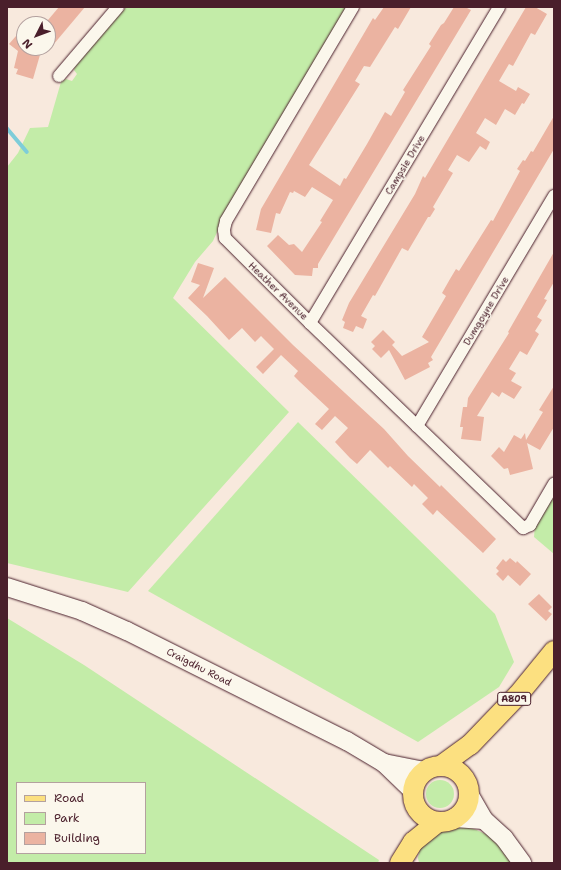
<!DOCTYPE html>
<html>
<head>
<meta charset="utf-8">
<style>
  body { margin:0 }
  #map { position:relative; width:561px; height:870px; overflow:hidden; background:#f8e9dd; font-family:"Shantell Sans",sans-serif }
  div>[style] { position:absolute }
  .green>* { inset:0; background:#c3eca8 }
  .round { border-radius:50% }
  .stream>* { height:3.5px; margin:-1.75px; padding:0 1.75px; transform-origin:1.75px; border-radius:1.75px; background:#7ecdd9 }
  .building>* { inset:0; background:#ebb3a1 }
  .roads { filter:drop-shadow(0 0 1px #4a1f2b) drop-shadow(0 0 1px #4a1f2b) }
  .street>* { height:12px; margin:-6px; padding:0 6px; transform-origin:6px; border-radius:6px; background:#fbf7ec }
  .secondary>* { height:18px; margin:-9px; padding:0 9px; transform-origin:9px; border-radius:9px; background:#fbf7ec }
  .primary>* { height:20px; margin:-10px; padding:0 10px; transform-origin:10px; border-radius:10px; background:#fce080 }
  .primary>.ring { margin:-10px; padding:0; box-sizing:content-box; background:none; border:20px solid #fce080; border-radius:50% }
  span { translate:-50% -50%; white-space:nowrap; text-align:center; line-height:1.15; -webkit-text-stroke:3px #fbf7ec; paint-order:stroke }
  .shield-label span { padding:1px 3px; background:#fbf7ec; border:1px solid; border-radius:3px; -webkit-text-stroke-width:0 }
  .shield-label { font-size:9px; color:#4a1f2b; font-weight:700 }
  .street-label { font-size:10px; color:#4a1f2b }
  .frame { position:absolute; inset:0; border:8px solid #4a1f2b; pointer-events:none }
  .legend { position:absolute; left:16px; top:782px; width:130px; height:72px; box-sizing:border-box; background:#fbf7ec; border:1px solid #b4a19f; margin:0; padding:5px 7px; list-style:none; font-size:12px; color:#4a1f2b }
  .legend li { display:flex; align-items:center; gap:8px; height:20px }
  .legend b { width:20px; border:1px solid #b4a19f }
  .north { position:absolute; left:16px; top:16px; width:40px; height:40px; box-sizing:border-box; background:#fbf7ec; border:1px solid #b4a19f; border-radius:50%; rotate:228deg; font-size:11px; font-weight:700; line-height:16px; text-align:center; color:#4a1f2b }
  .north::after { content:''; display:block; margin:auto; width:14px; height:18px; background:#4a1f2b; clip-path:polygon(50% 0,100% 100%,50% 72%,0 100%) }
</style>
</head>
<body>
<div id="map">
  <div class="green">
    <div style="clip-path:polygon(126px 7px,348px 7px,228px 208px,213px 241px,195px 262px,173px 298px,289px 412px,128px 592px,7px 563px,7px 167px,18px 153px,30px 128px,48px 127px,61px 82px,66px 79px,72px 81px,77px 74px,74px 70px,75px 65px)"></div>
    <div style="clip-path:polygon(298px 422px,495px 614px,514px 662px,499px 687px,418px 742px,148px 591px)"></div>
    <div style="clip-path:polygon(554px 494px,554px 554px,534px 537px,535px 525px)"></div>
    <div style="clip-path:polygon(evenodd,7px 618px,84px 665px,379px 860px,378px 863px,7px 863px,7px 618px,17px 783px,145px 783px,145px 853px,17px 853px,17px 783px)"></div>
    <div class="round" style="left:426px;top:780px;width:28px;height:28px"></div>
    <div style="clip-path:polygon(451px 825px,467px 826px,488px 835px,500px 845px,512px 863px,419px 863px,418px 858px,420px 848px,441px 828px)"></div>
  </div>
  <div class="stream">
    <div style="left:7px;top:128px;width:31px;rotate:50deg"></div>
  </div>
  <div class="building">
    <div style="clip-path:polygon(59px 7px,85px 7px,48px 51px,48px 20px)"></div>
    <div style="clip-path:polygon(384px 7px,411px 7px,398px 29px,395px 27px,370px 67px,364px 66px,355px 81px,360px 84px,309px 165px,340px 186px,344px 178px,346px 179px,367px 144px,385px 112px,391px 116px,405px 92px,403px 90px,431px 46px,429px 44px,441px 25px,444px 23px,454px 7px,465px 7px,471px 10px,318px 264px,318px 268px,313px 268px,312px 276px,295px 275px,267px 246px,278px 235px,289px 245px,294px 244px,302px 252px,322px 222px,320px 221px,333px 200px,312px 187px,305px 197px,294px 191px,293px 193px,290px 192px,280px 214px,276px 213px,271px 233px,256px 230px,261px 209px,373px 18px,375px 20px)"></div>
    <div style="clip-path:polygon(526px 7px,535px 7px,547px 14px,535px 35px,531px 33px,513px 66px,509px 64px,499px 81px,516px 91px,518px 87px,530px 94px,524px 104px,522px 103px,515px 115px,505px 109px,496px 125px,485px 118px,476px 133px,490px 142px,486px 150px,480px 146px,469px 162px,457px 155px,448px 170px,453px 173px,433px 207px,435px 209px,430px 217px,428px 217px,408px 251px,402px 248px,375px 296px,373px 295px,361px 316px,367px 319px,363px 329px,356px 326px,353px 332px,343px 328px,345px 322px,342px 320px,349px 303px,415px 194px,423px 176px,425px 178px)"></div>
    <div style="clip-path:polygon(16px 36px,24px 42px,24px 48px,42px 48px,33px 79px,16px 74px,18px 69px,14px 68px,18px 51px,9px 44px)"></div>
    <div style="clip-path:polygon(554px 116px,554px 149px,431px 357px,433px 360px,428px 363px,430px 367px,405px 380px,389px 350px,381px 358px,372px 349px,375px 346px,371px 342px,383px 330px,395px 342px,392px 345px,402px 356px,429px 342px,422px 337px,446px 296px,442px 293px,450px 279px,456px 269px,459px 271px,491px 220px,493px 221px,520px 171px,517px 169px,523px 160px,525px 161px,531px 151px,533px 152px)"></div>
    <div style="clip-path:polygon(554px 252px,554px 282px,544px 299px,547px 300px,537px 317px,542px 320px,535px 331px,539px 334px,527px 355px,520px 351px,509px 369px,516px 373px,511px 381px,522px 387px,514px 399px,502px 392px,499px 397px,492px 392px,477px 416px,484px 417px,481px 441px,461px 439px,463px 427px,460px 427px,463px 407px,467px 407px,468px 398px,509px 333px,508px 332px)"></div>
    <div style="clip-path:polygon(198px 263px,214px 268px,203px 298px,225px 277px,293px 345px,384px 429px,408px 456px,440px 487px,441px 485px,496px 539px,483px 553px,437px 510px,433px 515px,422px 504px,428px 498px,414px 484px,412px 487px,390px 466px,388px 468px,370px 450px,357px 464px,350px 458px,335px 442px,348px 428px,335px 416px,322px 430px,315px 424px,329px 409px,300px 382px,294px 376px,298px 371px,281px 355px,263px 374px,256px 367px,274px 349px,261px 336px,255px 342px,242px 328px,229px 340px,207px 316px,188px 298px,200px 285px,191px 282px)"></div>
    <div style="clip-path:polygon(554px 386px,554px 427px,540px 450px,527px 443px,533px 469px,510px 475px,508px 468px,504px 469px,491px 456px,499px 447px,504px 452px,514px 435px,521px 439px,525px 433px,526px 440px,543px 412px,539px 410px)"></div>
    <div style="clip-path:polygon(510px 558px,516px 563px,517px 561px,531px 574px,520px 586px,508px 575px,503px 581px,496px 574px,499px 571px,496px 568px,503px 559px,506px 562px)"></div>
    <div style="clip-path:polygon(539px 594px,552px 607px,548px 611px,552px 614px,546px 621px,528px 604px)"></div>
  </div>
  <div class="roads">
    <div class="street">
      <div style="left:353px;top:7px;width:249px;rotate:120.7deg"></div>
      <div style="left:226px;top:221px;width:9px;rotate:103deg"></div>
      <div style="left:224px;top:230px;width:8px;rotate:83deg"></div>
      <div style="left:225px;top:238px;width:120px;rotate:45deg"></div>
      <div style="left:310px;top:323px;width:296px;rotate:43.9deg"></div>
      <div style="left:523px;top:528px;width:8px;rotate:-23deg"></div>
      <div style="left:530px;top:525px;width:48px;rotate:-59.7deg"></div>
      <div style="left:59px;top:76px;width:91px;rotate:-49.5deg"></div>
      <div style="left:310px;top:323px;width:368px;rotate:-59.1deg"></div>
      <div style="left:417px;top:426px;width:268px;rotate:-59.2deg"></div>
    </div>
    <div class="secondary">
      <div style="left:7px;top:587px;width:79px;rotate:17.7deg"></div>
      <div style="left:82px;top:611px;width:49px;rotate:24deg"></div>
      <div style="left:127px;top:631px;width:246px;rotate:26.6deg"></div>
      <div style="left:347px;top:741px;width:43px;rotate:30.7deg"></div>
      <div style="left:384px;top:763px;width:40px;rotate:44deg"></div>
      <div style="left:384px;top:763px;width:41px;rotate:11.3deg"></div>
      <div style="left:469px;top:794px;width:30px;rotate:60deg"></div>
      <div style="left:484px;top:820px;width:27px;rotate:42deg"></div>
      <div style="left:504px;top:838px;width:31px;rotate:54deg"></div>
      <div style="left:454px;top:818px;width:30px;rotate:4deg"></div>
    </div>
    <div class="primary">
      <div style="left:442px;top:765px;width:34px;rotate:-36deg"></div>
      <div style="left:470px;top:745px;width:69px;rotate:-46.2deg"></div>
      <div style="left:518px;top:695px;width:57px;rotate:-50.7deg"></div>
      <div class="ring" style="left:413px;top:766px;width:36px;height:36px"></div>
      <div style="left:400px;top:863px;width:25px;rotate:-58deg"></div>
      <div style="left:413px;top:842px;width:32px;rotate:-39deg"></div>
    </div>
  </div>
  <div class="shield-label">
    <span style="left:514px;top:699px">A809</span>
  </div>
  <div class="street-label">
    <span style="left:405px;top:165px;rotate:-59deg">Campsie Drive</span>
    <span style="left:278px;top:291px;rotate:44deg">Heather Avenue</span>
    <span style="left:486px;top:311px;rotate:-59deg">Dumgoyne Drive</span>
    <span style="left:199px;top:667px;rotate:27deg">Craigdhu Road</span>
  </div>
  <div class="frame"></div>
  <ul class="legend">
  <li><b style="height:5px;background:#fce080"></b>Road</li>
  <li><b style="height:11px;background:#c3eca8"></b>Park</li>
  <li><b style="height:11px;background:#ebb3a1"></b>Building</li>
  </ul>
  <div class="north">N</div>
</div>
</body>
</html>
